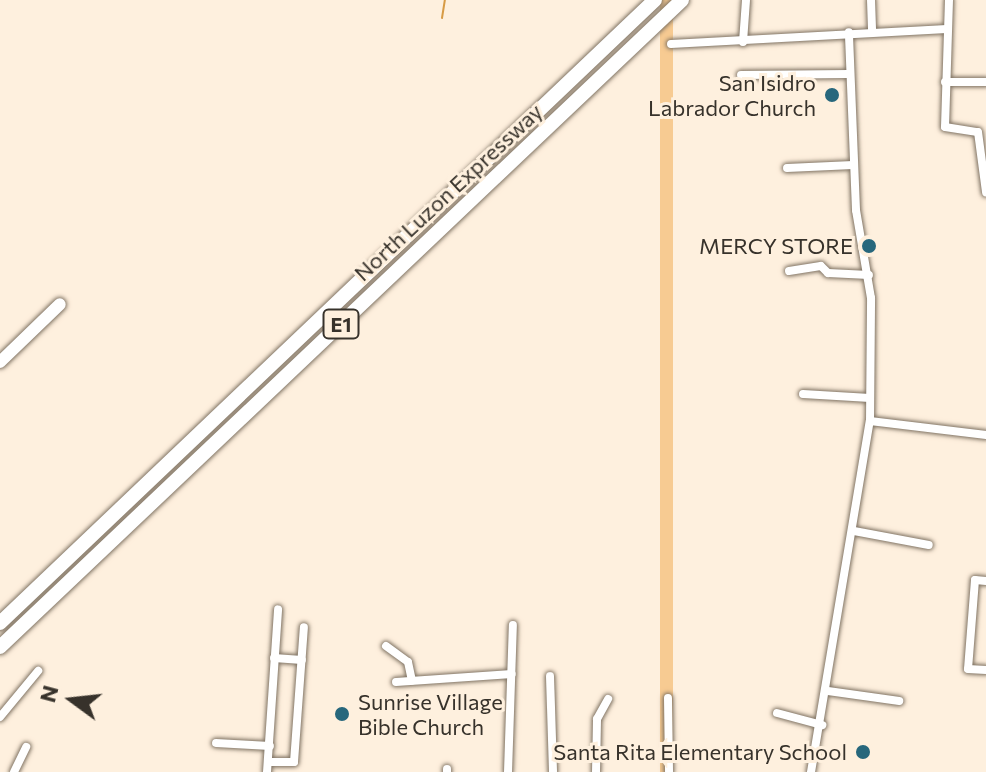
<!DOCTYPE html>
<html>
<head>
<meta charset="utf-8">
<style>
  body { margin:0 }
  #map { position:relative; width:986px; height:772px; overflow:hidden; background:#fef0de; font-family:Commissioner,sans-serif }
  div>[style] { position:absolute }
  .green>* { inset:0; background:#f7cb92; transform-origin:0 0 }
  .stream>* { height:2px; margin:-1px; padding:0 1px; transform-origin:1px; border-radius:1px; background:#d79b45 }
  .roads { filter:drop-shadow(0 0 2px #807363) drop-shadow(0 0 2px #807363) }
  .street>* { height:8px; margin:-4px; padding:0 4px; transform-origin:4px; border-radius:4px; background:#fff }
  .primary>* { height:12px; margin:-6px; padding:0 6px; transform-origin:6px; border-radius:6px; background:#fff }
  .highway>* { height:14px; margin:-7px; padding:0 7px; transform-origin:7px; border-radius:7px; background:#fff }
  .dots>* { width:22px; height:22px; translate:-50% -50%; box-sizing:border-box; border:4px solid #fef0de; border-radius:50% }
  span { translate:-50% -50%; white-space:nowrap; text-align:center; line-height:1.15; -webkit-text-stroke:6px #fef0de; paint-order:stroke }
  .shield-label span { padding:2px 6px; background:#fef0de; border:2px solid; border-radius:6px; -webkit-text-stroke-width:0 }
  .shield-label { font-size:20px; color:#37322b; font-weight:700 }
  .poi-label { font-size:22px; color:#37322b }
  .right { translate:-100% -50%; text-align:right }
  .left { translate:0 -50%; text-align:left }
  .street-label { font-size:22px; color:#37322b }
  .north { position:absolute; left:32px; top:660px; width:80px; height:80px; -webkit-text-stroke:6px #fef0de; paint-order:stroke; rotate:285deg; font-size:22px; font-weight:700; line-height:32px; text-align:center; color:#37322b }
  .north::after { content:''; display:block; margin:auto; width:28px; height:36px; background:#37322b; clip-path:polygon(50% 0,100% 100%,50% 72%,0 100%) }
</style>
</head>
<body>
<div id="map">
  <div class="green">
    <div style="left:660px;top:0;width:13px;height:908px"></div>
  </div>
  <div class="stream">
    <div style="left:442px;top:18px;width:18px;rotate:-81deg"></div>
  </div>
  <div class="roads">
    <div class="street">
      <div style="left:871px;top:0;width:31px;rotate:88deg"></div>
      <div style="left:949px;top:0;width:127px;rotate:91.8deg"></div>
      <div style="left:945px;top:127px;width:33px;rotate:9deg"></div>
      <div style="left:978px;top:132px;width:61px;rotate:82.4deg"></div>
      <div style="left:743px;top:42px;width:42px;rotate:-85.9deg"></div>
      <div style="left:671px;top:44px;width:276px;rotate:-3.1deg"></div>
      <div style="left:741px;top:75px;width:108px;rotate:-0.5deg"></div>
      <div style="left:945px;top:82px;width:41px"></div>
      <div style="left:787px;top:168px;width:66px;rotate:-2.6deg"></div>
      <div style="left:789px;top:271px;width:32px;rotate:-9deg"></div>
      <div style="left:821px;top:266px;width:10px;rotate:45deg"></div>
      <div style="left:828px;top:273px;width:41px;rotate:2.8deg"></div>
      <div style="left:803px;top:394px;width:67px;rotate:3.4deg"></div>
      <div style="left:870px;top:421px;width:117px;rotate:6.9deg"></div>
      <div style="left:854px;top:531px;width:76px;rotate:10.6deg"></div>
      <div style="left:986px;top:581px;width:11px;rotate:-175deg"></div>
      <div style="left:975px;top:580px;width:89px;rotate:94.5deg"></div>
      <div style="left:968px;top:669px;width:18px;rotate:3deg"></div>
      <div style="left:386px;top:646px;width:27px;rotate:36deg"></div>
      <div style="left:408px;top:662px;width:19px;rotate:78deg"></div>
      <div style="left:274px;top:658px;width:28px;rotate:4deg"></div>
      <div style="left:550px;top:676px;width:96px;rotate:88.2deg"></div>
      <div style="left:396px;top:682px;width:116px;rotate:-3.9deg"></div>
      <div style="left:828px;top:691px;width:72px;rotate:8deg"></div>
      <div style="left:668px;top:698px;width:74px;rotate:89.2deg"></div>
      <div style="left:777px;top:713px;width:47px;rotate:14.9deg"></div>
      <div style="left:0;top:717px;width:60px;rotate:-50.4deg"></div>
      <div style="left:216px;top:743px;width:54px;rotate:3.2deg"></div>
      <div style="left:269px;top:762px;width:25px"></div>
      <div style="left:294px;top:762px;width:135px;rotate:-85.8deg"></div>
      <div style="left:447px;top:769px;width:3px;rotate:90deg"></div>
      <div style="left:14px;top:772px;width:28px;rotate:-64deg"></div>
      <div style="left:267px;top:772px;width:163px;rotate:-86.1deg"></div>
      <div style="left:508px;top:772px;width:147px;rotate:-88.1deg"></div>
      <div style="left:596px;top:772px;width:53px;rotate:-88.9deg"></div>
      <div style="left:597px;top:719px;width:23px;rotate:-61deg"></div>
      <div style="left:811px;top:772px;width:356px;rotate:-80.5deg"></div>
      <div style="left:870px;top:421px;width:123px;rotate:-89.5deg"></div>
      <div style="left:871px;top:298px;width:89px;rotate:-99.7deg"></div>
      <div style="left:856px;top:210px;width:178px;rotate:-92.3deg"></div>
    </div>
    <div class="primary">
      <div style="left:0;top:362px;width:83px;rotate:-44deg"></div>
    </div>
    <div class="highway">
      <div style="left:0;top:623px;width:904px;rotate:-43.57deg"></div>
      <div style="left:0;top:647px;width:940px;rotate:-43.49deg"></div>
    </div>
  </div>
  <div class="dots">
    <div style="left:832px;top:95px;background:#27677c"></div>
    <div style="left:869px;top:246px;background:#27677c"></div>
    <div style="left:342px;top:714px;background:#27677c"></div>
    <div style="left:863px;top:752px;background:#27677c"></div>
  </div>
  <div class="shield-label">
    <span style="left:341px;top:324px">E1</span>
  </div>
  <div class="poi-label">
    <span class="right" style="left:816px;top:95px">San Isidro<br>Labrador Church</span>
    <span class="right" style="left:853px;top:246px">MERCY STORE</span>
    <span class="left" style="left:358px;top:714px">Sunrise Village<br>Bible Church</span>
    <span class="right" style="left:847px;top:752px">Santa Rita Elementary School</span>
  </div>
  <div class="street-label">
    <span style="left:448px;top:192px;rotate:-43deg">North Luzon Expressway</span>
  </div>
  <div class="north">N</div>
</div>
</body>
</html>
